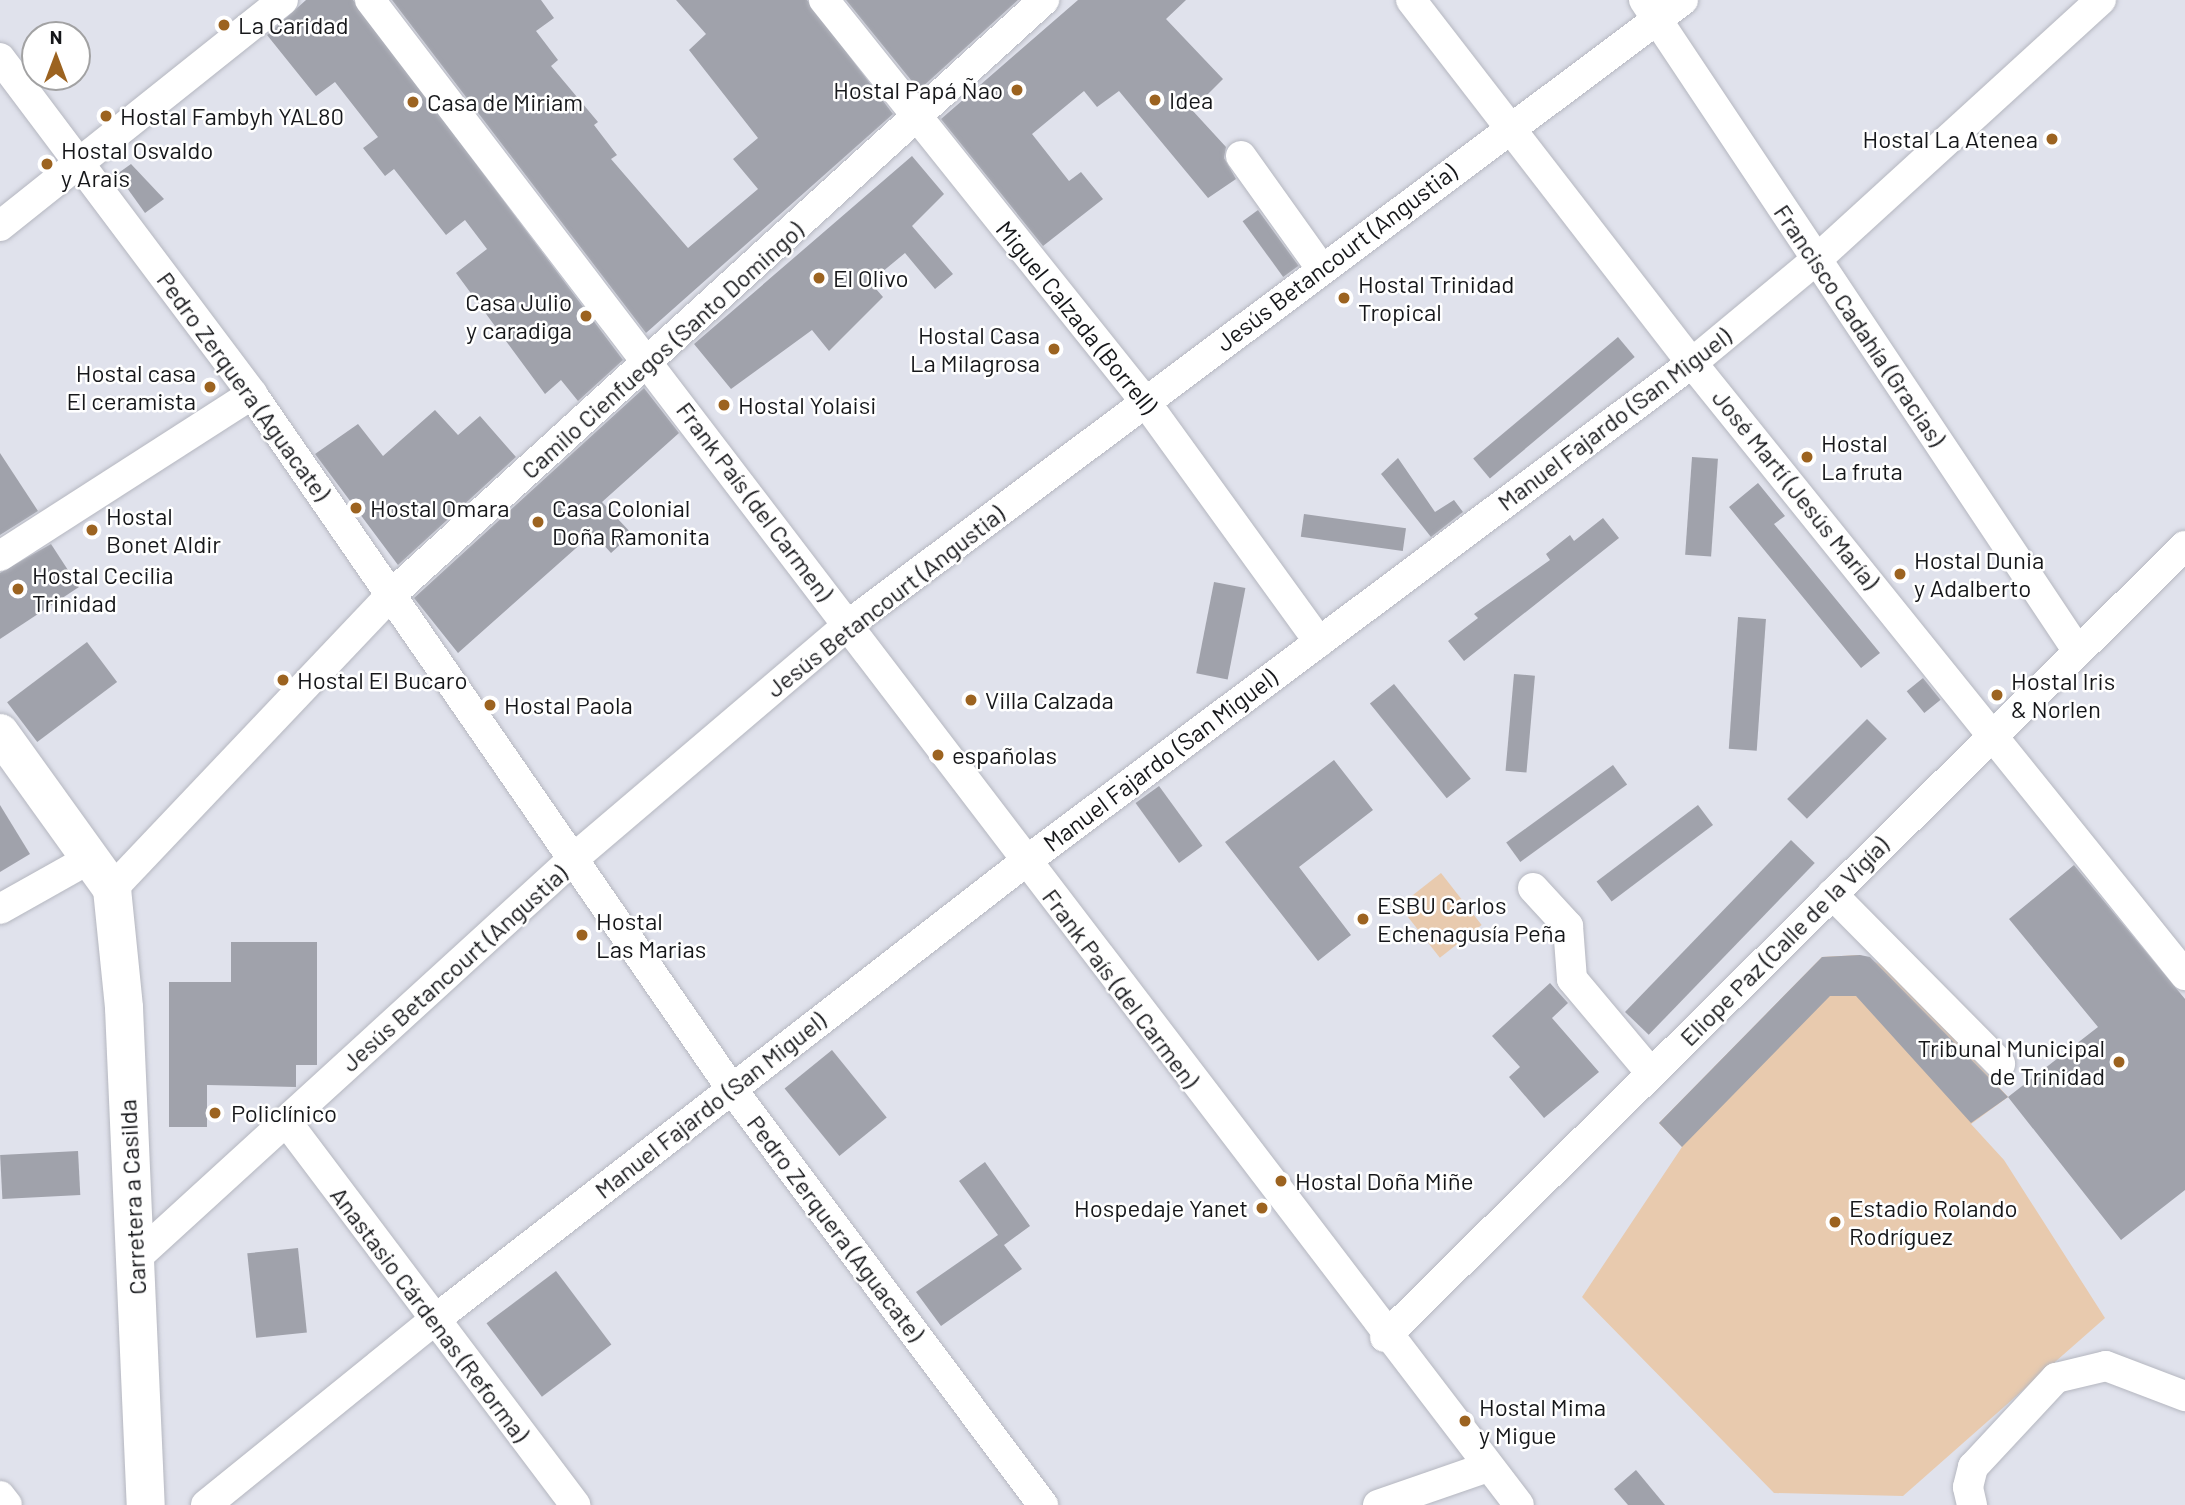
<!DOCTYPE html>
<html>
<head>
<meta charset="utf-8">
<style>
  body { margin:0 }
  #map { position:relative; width:2185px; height:1505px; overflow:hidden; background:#e0e2ec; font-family:Barlow,sans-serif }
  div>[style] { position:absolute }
  .green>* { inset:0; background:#e8caae; transform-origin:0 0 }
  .building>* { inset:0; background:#a0a2ab; transform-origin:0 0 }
  .roads { filter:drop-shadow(0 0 2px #b5b7c0) drop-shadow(0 0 2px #b5b7c0) }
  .minor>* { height:30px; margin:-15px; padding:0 15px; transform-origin:15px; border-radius:15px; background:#fff }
  .major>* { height:38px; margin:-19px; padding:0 19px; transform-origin:19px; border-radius:19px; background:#fff }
  .dots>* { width:19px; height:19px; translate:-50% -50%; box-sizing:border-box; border:4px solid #fff; border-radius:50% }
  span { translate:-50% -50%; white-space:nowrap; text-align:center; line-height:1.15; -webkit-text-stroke:5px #fff; paint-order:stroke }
  .poi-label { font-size:24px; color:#16171a }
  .left { translate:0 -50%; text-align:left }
  .right { translate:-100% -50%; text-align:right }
  .street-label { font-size:24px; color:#16171a }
  .north { position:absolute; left:21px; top:21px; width:70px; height:70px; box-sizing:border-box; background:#fff; border:2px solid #a2a2a3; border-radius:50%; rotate:0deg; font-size:19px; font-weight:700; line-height:28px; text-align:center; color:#16171a }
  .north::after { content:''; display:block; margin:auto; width:24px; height:32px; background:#9c6320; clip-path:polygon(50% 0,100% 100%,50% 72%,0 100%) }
</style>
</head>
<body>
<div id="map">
  <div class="green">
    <div style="left:1441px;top:873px;width:66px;height:53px;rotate:52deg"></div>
    <div style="clip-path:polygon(1860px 955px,1892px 970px,2008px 1097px,1971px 1124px,2004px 1160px,2105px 1318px,1903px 1496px,1774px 1493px,1582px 1297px,1682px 1147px,1659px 1123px,1822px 957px)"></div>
  </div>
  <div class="building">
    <div style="clip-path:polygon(306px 0,353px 0,623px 360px,578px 401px,561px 380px,545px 394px,456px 273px,487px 249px,465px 220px,446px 235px,394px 169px,385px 176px,363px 148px,378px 137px,335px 82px,316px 96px,267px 35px)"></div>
    <div style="clip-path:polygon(392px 0,541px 0,554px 18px,536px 31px,558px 60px,551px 66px,598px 122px,594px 125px,617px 155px,611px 159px,688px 248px,758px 189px,733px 159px,758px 138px,689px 50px,706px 34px,676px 0,807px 0,893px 114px,646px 333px)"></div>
    <div style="clip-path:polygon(846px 0,1018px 0,919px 90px)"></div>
    <div style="clip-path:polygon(1078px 0,1186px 0,1166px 19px,1223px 79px,1192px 110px,1226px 147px,1224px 158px,1236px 179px,1208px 198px,1119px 91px,1097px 107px,1084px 91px,1032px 134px,1069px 181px,1081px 172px,1103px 199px,1043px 246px,941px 119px)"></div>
    <div style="clip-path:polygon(912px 156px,944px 194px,912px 226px,953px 274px,935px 289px,905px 253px,870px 282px,883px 297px,829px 351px,812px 330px,731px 389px,694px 344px)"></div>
    <div style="clip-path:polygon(131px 164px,164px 199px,145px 213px,117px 174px)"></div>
    <div style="left:1258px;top:210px;width:69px;height:19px;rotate:54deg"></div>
    <div style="left:1618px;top:337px;width:26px;height:189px;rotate:50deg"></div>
    <div style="clip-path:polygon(644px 388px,679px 433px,602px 502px,632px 534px,611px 553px,593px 533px,458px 653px,414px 598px)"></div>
    <div style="clip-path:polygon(435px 410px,458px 435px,480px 416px,516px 457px,398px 565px,315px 454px,358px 424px,383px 456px)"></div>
    <div style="clip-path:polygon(0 453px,38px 511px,0 535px)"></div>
    <div style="left:1692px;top:457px;width:26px;height:98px;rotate:4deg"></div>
    <div style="clip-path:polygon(1398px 458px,1435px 512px,1454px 500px,1463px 512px,1431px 537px,1381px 474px)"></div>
    <div style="clip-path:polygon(1758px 483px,1785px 516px,1774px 524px,1880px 653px,1861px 668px,1729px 507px)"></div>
    <div style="left:1304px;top:514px;width:103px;height:23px;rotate:8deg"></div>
    <div style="clip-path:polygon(1603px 518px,1619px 538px,1464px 661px,1448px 641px,1478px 618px,1474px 614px,1550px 560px,1546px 554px,1570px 535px,1574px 541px)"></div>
    <div style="clip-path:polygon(51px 544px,79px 587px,0 639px,0 573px)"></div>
    <div style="left:1214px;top:582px;width:32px;height:93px;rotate:11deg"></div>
    <div style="left:1738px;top:617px;width:28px;height:132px;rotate:4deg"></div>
    <div style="left:87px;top:642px;width:50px;height:100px;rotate:53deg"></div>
    <div style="left:1514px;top:674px;width:21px;height:97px;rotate:5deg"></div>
    <div style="left:1923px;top:678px;width:28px;height:21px;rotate:51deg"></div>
    <div style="left:1394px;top:684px;width:122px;height:31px;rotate:51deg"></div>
    <div style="left:1867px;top:719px;width:28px;height:113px;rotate:45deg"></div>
    <div style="clip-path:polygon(1334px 760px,1373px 810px,1299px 867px,1351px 935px,1318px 961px,1225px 842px)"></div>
    <div style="left:1613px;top:765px;width:24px;height:132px;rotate:54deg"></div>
    <div style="left:1159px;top:786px;width:74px;height:29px;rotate:54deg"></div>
    <div style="clip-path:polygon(0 805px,30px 854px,0 872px)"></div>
    <div style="left:1698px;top:805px;width:25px;height:127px;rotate:53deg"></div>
    <div style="left:1791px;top:840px;width:33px;height:239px;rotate:44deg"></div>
    <div style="clip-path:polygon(2074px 865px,2185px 999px,2185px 1190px,2121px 1240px,2008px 1097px,2098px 1027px,2009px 919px)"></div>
    <div style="clip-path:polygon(231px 942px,317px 942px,317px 1065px,296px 1065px,296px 1087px,207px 1085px,207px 1127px,169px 1127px,169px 982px,231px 982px)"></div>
    <div style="clip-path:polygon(1860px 955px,1870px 957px,2008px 1097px,1971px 1123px,1856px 996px,1830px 996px,1682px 1147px,1659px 1123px,1822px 957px)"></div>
    <div style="clip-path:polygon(1550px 983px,1568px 1003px,1552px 1018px,1599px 1072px,1544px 1118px,1509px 1077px,1520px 1067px,1492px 1036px)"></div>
    <div style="left:832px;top:1050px;width:87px;height:61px;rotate:51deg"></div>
    <div style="left:78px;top:1151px;width:44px;height:78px;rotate:87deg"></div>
    <div style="clip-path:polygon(985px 1162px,1030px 1226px,1004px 1245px,1022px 1269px,941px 1326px,916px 1292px,998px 1235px,959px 1181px)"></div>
    <div style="left:298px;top:1248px;width:85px;height:51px;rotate:84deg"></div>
    <div style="left:556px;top:1271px;width:92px;height:87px;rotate:53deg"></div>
    <div style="clip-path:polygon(1636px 1470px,1665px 1505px,1628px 1505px,1614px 1489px)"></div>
  </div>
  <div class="roads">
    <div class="minor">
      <div style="left:370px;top:0;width:1893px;rotate:52.64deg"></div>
      <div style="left:824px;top:0;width:512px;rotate:51.34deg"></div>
      <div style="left:1144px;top:400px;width:299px;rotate:54.1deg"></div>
      <div style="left:1411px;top:0;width:459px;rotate:52.3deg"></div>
      <div style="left:1692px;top:363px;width:786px;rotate:51.15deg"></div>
      <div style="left:1644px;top:0;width:781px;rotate:56.33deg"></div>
      <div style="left:0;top:58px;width:420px;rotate:53.1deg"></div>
      <div style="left:252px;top:394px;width:843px;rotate:55.39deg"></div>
      <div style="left:731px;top:1088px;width:521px;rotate:53.2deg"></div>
      <div style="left:1241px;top:156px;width:138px;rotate:54.5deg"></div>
      <div style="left:0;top:226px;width:362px;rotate:-38.6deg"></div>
      <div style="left:0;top:556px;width:300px;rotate:-32.7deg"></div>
      <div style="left:1533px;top:888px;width:52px;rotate:47.4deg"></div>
      <div style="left:1568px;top:926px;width:53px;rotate:85.7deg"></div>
      <div style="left:1572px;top:979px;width:123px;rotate:50deg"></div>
      <div style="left:112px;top:889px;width:408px;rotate:-46.5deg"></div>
      <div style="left:393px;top:593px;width:881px;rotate:-42.33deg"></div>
      <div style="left:1832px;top:894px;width:239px;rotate:45.3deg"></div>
      <div style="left:0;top:909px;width:104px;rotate:-29.3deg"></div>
      <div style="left:286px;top:1121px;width:481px;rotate:53deg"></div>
      <div style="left:135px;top:1259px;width:593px;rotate:-42.4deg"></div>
      <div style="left:573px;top:859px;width:361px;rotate:-40.4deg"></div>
      <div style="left:848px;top:625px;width:1043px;rotate:-36.81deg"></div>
      <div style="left:1385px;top:1337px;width:1125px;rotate:-44.68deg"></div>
      <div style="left:0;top:1496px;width:11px;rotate:52deg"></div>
      <div style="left:206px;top:1505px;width:292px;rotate:-39deg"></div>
      <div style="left:433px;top:1321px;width:749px;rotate:-37.79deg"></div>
      <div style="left:1025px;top:862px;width:833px;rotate:-36.8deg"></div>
      <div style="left:1692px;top:363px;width:161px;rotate:-39.7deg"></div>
      <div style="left:1816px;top:260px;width:386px;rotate:-42.4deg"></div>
      <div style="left:1378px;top:1505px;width:116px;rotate:-19.1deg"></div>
      <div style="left:1972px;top:1505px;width:18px;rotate:-103deg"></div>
      <div style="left:1968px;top:1487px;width:21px;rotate:-76deg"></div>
      <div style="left:1973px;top:1467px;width:122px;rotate:-47deg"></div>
      <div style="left:2056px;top:1378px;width:51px;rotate:-13.5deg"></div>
      <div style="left:2106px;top:1366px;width:85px;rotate:20.8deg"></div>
    </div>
    <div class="major">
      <div style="left:0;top:733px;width:192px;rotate:54.3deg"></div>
      <div style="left:112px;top:889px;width:120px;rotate:84.2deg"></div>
      <div style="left:124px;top:1008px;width:497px;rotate:87.5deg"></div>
    </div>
  </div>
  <div class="dots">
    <div style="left:224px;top:25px;background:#9c6320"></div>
    <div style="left:1017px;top:90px;background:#9c6320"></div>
    <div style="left:1155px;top:100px;background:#9c6320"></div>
    <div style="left:413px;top:102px;background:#9c6320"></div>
    <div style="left:106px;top:116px;background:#9c6320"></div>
    <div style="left:2052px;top:139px;background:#9c6320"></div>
    <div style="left:47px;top:164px;background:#9c6320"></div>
    <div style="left:819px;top:278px;background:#9c6320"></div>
    <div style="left:1344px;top:298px;background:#9c6320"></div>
    <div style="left:586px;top:316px;background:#9c6320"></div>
    <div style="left:1054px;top:349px;background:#9c6320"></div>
    <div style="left:210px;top:387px;background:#9c6320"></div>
    <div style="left:724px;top:405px;background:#9c6320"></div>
    <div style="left:1807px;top:457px;background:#9c6320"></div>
    <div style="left:356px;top:508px;background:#9c6320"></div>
    <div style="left:538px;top:522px;background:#9c6320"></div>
    <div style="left:92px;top:530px;background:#9c6320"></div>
    <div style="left:1900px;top:574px;background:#9c6320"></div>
    <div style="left:18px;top:589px;background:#9c6320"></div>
    <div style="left:283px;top:680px;background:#9c6320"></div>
    <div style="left:1997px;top:695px;background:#9c6320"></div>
    <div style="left:971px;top:700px;background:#9c6320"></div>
    <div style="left:490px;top:705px;background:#9c6320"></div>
    <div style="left:938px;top:755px;background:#9c6320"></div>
    <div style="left:1363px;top:919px;background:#9c6320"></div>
    <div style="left:582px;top:935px;background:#9c6320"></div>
    <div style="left:2119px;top:1062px;background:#9c6320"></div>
    <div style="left:215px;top:1113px;background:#9c6320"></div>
    <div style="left:1281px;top:1181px;background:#9c6320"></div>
    <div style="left:1262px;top:1208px;background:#9c6320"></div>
    <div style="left:1835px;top:1222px;background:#9c6320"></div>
    <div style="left:1465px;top:1421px;background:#9c6320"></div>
  </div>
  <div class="poi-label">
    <span class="left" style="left:238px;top:25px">La Caridad</span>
    <span class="right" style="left:1003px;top:90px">Hostal Papá Ñao</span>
    <span class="left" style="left:1169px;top:100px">Idea</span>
    <span class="left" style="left:427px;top:102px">Casa de Miriam</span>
    <span class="left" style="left:120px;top:116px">Hostal Fambyh YAL80</span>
    <span class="right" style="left:2038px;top:139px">Hostal La Atenea</span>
    <span class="left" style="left:61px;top:164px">Hostal Osvaldo<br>y Arais</span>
    <span class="left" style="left:833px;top:278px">El Olivo</span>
    <span class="left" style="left:1358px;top:298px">Hostal Trinidad<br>Tropical</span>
    <span class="right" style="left:572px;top:316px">Casa Julio<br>y caradiga</span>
    <span class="right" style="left:1040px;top:349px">Hostal Casa<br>La Milagrosa</span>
    <span class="right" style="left:196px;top:387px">Hostal casa<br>El ceramista</span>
    <span class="left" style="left:738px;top:405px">Hostal Yolaisi</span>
    <span class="left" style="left:1821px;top:457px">Hostal<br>La fruta</span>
    <span class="left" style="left:370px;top:508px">Hostal Omara</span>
    <span class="left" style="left:552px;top:522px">Casa Colonial<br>Doña Ramonita</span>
    <span class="left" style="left:106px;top:530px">Hostal<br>Bonet Aldir</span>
    <span class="left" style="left:1914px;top:574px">Hostal Dunia<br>y Adalberto</span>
    <span class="left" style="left:32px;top:589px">Hostal Cecilia<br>Trinidad</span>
    <span class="left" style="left:297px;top:680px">Hostal El Bucaro</span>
    <span class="left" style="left:2011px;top:695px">Hostal Iris<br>&amp; Norlen</span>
    <span class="left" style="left:985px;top:700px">Villa Calzada</span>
    <span class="left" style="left:504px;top:705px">Hostal Paola</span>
    <span class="left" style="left:952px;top:755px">españolas</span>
    <span class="left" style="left:1377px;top:919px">ESBU Carlos<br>Echenagusía Peña</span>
    <span class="left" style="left:596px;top:935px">Hostal<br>Las Marias</span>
    <span class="right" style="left:2105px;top:1062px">Tribunal Municipal<br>de Trinidad</span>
    <span class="left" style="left:231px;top:1113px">Policlínico</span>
    <span class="left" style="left:1295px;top:1181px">Hostal Doña Miñe</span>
    <span class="right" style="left:1248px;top:1208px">Hospedaje Yanet</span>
    <span class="left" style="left:1849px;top:1222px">Estadio Rolando<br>Rodríguez</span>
    <span class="left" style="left:1479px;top:1421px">Hostal Mima<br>y Migue</span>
  </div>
  <div class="street-label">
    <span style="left:1336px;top:257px;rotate:-37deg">Jesús Betancourt (Angustia)</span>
    <span style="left:1077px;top:317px;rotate:51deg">Miguel Calzada (Borrell)</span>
    <span style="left:1860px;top:325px;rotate:56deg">Francisco Cadahía (Gracias)</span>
    <span style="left:662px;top:350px;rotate:-42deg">Camilo Cienfuegos (Santo Domingo)</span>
    <span style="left:244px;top:386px;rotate:54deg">Pedro Zerquera (Aguacate)</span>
    <span style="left:1614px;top:419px;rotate:-37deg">Manuel Fajardo (San Miguel)</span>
    <span style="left:1796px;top:489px;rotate:51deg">José Martí (Jesús María)</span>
    <span style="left:755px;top:501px;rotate:53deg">Frank País (del Carmen)</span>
    <span style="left:885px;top:601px;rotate:-38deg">Jesús Betancourt (Angustia)</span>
    <span style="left:1160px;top:760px;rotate:-37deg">Manuel Fajardo (San Miguel)</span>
    <span style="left:1784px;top:941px;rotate:-45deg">Eliope Paz (Calle de la Vigía)</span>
    <span style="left:454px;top:968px;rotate:-42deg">Jesús Betancourt (Angustia)</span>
    <span style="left:1121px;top:988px;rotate:53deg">Frank País (del Carmen)</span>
    <span style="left:710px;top:1105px;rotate:-38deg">Manuel Fajardo (San Miguel)</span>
    <span style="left:132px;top:1197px;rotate:-93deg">Carretera a Casilda</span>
    <span style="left:836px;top:1228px;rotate:53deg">Pedro Zerquera (Aguacate)</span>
    <span style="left:430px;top:1314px;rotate:53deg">Anastasio Cárdenas (Reforma)</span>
  </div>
  <div class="north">N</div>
</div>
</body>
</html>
